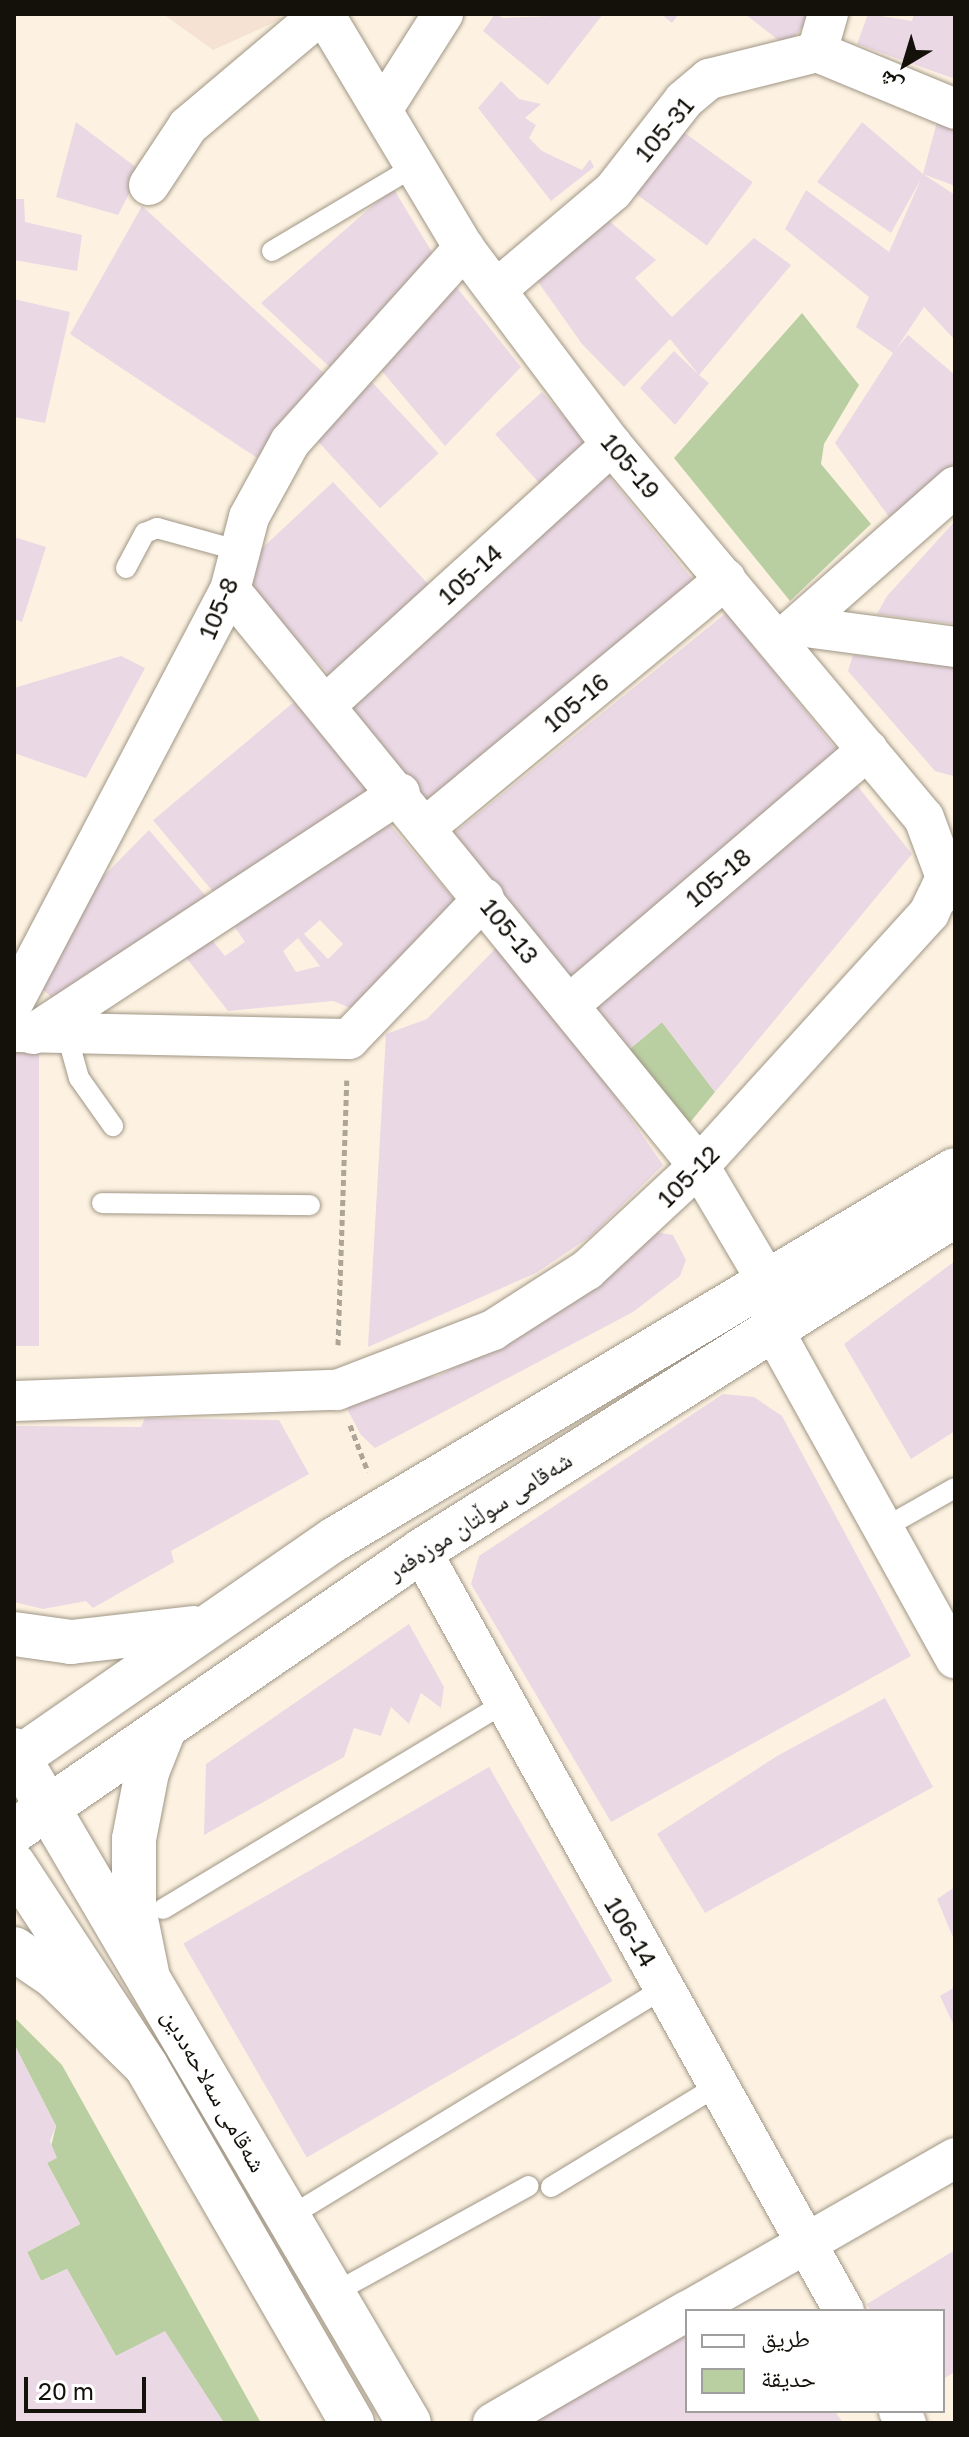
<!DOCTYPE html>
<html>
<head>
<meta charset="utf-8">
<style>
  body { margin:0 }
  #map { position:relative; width:969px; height:2437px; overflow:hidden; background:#fdf2e1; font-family:"Golos Text","Noto Naskh Arabic",sans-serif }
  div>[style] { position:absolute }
  .commercial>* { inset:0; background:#f5e2d2 }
  .green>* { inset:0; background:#bacfa1 }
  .building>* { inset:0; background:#ead8e5; transform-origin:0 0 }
  .path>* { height:5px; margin-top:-2.5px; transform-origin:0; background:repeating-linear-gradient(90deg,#ada597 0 6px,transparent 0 10px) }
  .roads { filter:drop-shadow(0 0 2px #a09686) drop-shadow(0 0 2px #a09686) }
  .lane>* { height:20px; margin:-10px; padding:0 10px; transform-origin:10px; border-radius:10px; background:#fff }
  .street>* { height:40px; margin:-20px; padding:0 20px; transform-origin:20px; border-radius:20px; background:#fff }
  .secondary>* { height:44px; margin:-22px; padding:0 22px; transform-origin:22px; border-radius:22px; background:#fff }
  .primary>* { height:44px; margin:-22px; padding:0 22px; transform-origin:22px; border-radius:22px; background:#fff }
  span { translate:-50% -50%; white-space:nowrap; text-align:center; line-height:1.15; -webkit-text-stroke:8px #fff; paint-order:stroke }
  .street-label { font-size:24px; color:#14100a }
  .frame { position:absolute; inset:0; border:16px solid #14100a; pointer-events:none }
  .legend { position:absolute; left:685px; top:2309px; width:260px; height:104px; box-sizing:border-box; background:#fff; border:2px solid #a19f9d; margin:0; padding:10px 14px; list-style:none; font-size:24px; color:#14100a }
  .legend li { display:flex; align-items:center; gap:16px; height:40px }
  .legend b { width:40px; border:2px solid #a19f9d }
  .north { position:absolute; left:865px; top:24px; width:80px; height:80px; -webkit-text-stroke:6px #fff; paint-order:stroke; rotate:218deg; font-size:22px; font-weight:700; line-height:32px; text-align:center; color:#14100a }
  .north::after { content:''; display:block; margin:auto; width:28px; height:36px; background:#14100a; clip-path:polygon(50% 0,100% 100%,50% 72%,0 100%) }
  .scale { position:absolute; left:24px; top:2377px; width:122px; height:36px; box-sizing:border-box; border:4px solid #14100a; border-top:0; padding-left:10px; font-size:24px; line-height:28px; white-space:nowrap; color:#14100a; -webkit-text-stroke:6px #fff; paint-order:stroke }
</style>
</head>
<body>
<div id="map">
  <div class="commercial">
    <div style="clip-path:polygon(163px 14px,278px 14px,282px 19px,213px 50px)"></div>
  </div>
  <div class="green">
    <div style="clip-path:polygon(802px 313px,859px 385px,824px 444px,821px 464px,871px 524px,790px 601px,674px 458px)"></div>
    <div style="clip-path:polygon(662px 1022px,715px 1092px,683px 1131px,625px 1053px)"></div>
    <div style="clip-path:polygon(14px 2017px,62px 2065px,261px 2423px,224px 2423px,165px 2332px,116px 2356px,67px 2269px,41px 2281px,27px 2252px,80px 2224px,47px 2163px,56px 2126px,14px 2044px)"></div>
  </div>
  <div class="building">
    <div style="clip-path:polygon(495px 14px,503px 18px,603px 14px,548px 85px,483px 31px)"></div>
    <div style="clip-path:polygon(661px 14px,679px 14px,672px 23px)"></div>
    <div style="clip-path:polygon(745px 14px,814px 14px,786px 46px)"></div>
    <div style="clip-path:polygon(868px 14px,912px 21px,914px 14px,955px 14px,955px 79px,857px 44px)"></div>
    <div style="clip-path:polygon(501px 81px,519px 99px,541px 104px,525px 118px,536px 125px,529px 138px,542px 151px,582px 170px,590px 159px,594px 167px,551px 201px,478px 108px)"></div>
    <div style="clip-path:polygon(940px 111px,955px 117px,955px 186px,923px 174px,955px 195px,955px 340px,924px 307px,896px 349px,908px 335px,955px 375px,955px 463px,895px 525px,835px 443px,893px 353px,856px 327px,869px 297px,785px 229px,806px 190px,889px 252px,921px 179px,891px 233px,817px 182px,862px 122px,923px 174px)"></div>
    <div style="clip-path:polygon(76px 122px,141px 171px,118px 215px,56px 197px)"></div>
    <div style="left:671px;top:123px;width:101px;height:78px;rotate:36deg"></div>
    <div style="clip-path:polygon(393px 188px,438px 262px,334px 371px,261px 303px)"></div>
    <div style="clip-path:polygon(14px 199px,24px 199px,25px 222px,82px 235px,77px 271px,14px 260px)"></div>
    <div style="clip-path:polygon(142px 206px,327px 376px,257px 458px,70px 334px)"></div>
    <div style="clip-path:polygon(597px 211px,656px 260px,635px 278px,672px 317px,754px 238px,791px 265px,699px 375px,709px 383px,675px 425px,640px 388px,674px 351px,699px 375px,670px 339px,624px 387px,582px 344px,531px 272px)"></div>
    <div style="clip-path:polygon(454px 284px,521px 367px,445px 446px,376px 364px)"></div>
    <div style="clip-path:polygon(14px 299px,70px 312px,45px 423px,14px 417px)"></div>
    <div style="left:369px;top:379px;width:102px;height:80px;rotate:47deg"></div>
    <div style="left:542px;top:392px;width:81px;height:63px;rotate:48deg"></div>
    <div style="left:608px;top:475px;width:149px;height:350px;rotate:51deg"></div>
    <div style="left:333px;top:482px;width:147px;height:134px;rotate:47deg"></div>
    <div style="clip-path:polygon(955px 521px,955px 624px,877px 614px,887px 596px)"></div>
    <div style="clip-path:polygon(14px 537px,46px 547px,22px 622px,14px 619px)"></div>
    <div style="left:726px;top:613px;width:188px;height:362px;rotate:51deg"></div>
    <div style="clip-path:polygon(853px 655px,955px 666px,953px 776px,935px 771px,848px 671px)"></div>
    <div style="clip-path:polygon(121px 656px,145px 668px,86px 778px,14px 753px,14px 688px)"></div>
    <div style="left:294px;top:702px;width:115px;height:184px;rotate:50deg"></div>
    <div style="clip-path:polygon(855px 783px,912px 854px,715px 1092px,662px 1022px,625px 1053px,585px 1015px)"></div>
    <div style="clip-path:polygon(evenodd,380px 813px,459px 905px,353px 1009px,333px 1001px,228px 1011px,180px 950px,380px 813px,320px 920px,343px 944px,328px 959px,304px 934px,320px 920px,380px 813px,235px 927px,245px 942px,225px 956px,212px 940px,235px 927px,380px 813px,298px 938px,320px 966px,296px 972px,283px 951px,298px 938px)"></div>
    <div style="clip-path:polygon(149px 830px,210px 901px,61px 1006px,16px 965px)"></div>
    <div style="clip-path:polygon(496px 948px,597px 1070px,663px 1165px,591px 1236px,536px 1273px,368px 1347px,386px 1034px,427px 1019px)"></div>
    <div style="left:14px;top:1048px;width:25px;height:298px"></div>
    <div style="clip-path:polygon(649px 1231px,673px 1235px,686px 1260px,680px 1276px,633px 1312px,375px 1448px,361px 1435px,337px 1390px,438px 1376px,506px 1340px)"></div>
    <div style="clip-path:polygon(955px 1261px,955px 1431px,911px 1459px,844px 1344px)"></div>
    <div style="clip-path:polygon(723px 1394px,754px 1397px,782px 1416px,911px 1656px,611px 1822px,471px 1584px,479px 1556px)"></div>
    <div style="clip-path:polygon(145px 1418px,279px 1420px,309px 1474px,171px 1551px,174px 1562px,93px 1608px,86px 1601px,43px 1609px,14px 1602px,14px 1426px,141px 1427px)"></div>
    <div style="clip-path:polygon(409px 1624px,444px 1687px,441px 1708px,421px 1693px,409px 1724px,391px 1707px,381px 1736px,354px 1728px,344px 1757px,204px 1835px,206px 1764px)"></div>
    <div style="clip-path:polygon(885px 1698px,933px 1787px,705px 1913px,657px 1834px,777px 1756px)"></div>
    <div style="left:489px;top:1767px;width:247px;height:353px;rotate:60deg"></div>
    <div style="clip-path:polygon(955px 1887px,955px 1942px,937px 1899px)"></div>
    <div style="clip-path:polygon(955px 1987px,955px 2028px,940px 1996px)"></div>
    <div style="clip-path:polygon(14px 2044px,56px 2126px,50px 2141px,57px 2158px,47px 2163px,80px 2224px,27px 2252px,41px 2281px,67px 2269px,116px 2356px,165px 2331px,224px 2423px,14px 2423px)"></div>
    <div style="clip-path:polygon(955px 2250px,955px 2372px,943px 2379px,943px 2311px,871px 2311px,867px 2304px)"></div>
    <div style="clip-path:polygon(687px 2321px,687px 2411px,835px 2411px,843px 2423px,515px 2423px)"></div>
  </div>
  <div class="path">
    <div style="left:338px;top:1345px;width:265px;rotate:-88.1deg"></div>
    <div style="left:350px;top:1425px;width:50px;rotate:69deg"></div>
  </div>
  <div class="roads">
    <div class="lane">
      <div style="left:272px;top:251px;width:166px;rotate:-30.7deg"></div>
      <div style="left:126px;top:568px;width:40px;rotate:-62deg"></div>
      <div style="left:145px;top:533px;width:13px;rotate:-23deg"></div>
      <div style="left:157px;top:528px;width:86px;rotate:15.5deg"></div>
      <div style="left:67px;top:1035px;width:45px;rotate:74.4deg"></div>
      <div style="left:79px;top:1078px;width:59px;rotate:54.7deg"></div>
      <div style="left:102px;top:1203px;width:208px;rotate:0.6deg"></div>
      <div style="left:884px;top:1528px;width:81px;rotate:-29.4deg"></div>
      <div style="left:163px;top:1909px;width:399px;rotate:-31.1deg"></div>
      <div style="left:551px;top:2187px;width:197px;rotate:-31.3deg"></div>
      <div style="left:289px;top:2217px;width:439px;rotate:-31.4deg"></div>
      <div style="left:334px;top:2293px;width:222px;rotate:-28.8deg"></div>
    </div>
    <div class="street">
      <div style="left:324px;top:14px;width:273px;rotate:59.1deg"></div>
      <div style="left:464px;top:248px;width:246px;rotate:53.1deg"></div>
      <div style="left:612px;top:445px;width:486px;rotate:50.1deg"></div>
      <div style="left:924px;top:818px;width:78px;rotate:69.7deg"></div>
      <div style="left:817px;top:52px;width:40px;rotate:-74deg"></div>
      <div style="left:382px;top:110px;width:114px;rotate:-57.6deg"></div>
      <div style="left:149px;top:185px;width:71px;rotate:-56.5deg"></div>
      <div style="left:188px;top:126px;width:174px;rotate:-40.1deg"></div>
      <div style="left:497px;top:289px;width:152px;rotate:-40.2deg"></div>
      <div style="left:613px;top:191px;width:115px;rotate:-52deg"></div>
      <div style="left:684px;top:100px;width:33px;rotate:-40deg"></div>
      <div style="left:709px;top:79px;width:111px;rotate:-14deg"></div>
      <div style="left:817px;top:52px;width:149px;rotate:22.4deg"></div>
      <div style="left:230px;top:590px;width:743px;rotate:50.85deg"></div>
      <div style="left:699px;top:1166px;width:139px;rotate:59.4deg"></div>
      <div style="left:798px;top:626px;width:158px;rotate:7.6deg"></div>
      <div style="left:779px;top:642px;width:235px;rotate:-41.4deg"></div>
      <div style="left:328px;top:703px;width:384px;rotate:-42.3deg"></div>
      <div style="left:426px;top:827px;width:389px;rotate:-39.6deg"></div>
      <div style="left:14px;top:1001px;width:464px;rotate:-62.3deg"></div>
      <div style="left:230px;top:590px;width:75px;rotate:-75.4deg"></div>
      <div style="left:249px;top:517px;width:85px;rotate:-61.3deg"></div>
      <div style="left:290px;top:442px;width:261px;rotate:-48.1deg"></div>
      <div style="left:569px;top:1005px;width:393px;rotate:-40.5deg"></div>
      <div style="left:14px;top:1032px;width:335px;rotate:1.2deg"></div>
      <div style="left:349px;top:1039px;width:195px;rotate:-46.2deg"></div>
      <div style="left:33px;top:1034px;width:439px;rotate:-33.3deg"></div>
      <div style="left:771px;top:1326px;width:380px;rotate:61deg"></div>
      <div style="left:14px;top:1401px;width:323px;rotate:-2deg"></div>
      <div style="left:337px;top:1390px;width:167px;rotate:-21deg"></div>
      <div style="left:493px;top:1330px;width:112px;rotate:-32.6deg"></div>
      <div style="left:587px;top:1270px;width:153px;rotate:-42.9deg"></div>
      <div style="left:699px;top:1166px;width:342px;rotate:-47.7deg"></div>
      <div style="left:929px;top:913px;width:60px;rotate:-64.3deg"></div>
      <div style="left:421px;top:1551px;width:870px;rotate:60.9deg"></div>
      <div style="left:688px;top:2311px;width:308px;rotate:-29.8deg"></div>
      <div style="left:899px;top:2411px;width:14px;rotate:60deg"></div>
      <div style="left:493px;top:2423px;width:224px;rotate:-30deg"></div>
    </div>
    <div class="secondary">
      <div style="left:14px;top:1750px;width:780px;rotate:59.59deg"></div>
      <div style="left:14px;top:1865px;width:240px;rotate:56.7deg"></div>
      <div style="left:146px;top:2066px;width:412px;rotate:60deg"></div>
    </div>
    <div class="primary">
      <div style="left:14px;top:1634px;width:58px;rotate:8deg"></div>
      <div style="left:71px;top:1642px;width:123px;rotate:-6.5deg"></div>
      <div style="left:14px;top:1761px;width:390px;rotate:-34.7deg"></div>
      <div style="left:335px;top:1539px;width:721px;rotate:-30.76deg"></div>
      <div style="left:14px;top:1831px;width:494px;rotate:-34.5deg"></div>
      <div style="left:421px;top:1551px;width:631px;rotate:-32.18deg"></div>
      <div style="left:14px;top:1949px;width:50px;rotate:34.3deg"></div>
      <div style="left:55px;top:1977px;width:127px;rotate:44.4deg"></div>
      <div style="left:147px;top:1973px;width:65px;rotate:-101.5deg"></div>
      <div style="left:134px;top:1909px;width:70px;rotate:-90deg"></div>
      <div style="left:134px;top:1839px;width:68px;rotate:-79deg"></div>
      <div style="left:147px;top:1772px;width:48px;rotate:-68.2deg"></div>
    </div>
  </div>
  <div class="street-label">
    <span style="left:664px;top:129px;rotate:-50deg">105-31</span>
    <span style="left:631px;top:466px;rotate:50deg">105-19</span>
    <span style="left:470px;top:574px;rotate:-42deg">105-14</span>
    <span style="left:218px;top:608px;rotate:-67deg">105-8</span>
    <span style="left:576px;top:702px;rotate:-40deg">105-16</span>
    <span style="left:718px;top:877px;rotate:-40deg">105-18</span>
    <span style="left:510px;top:931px;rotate:51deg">105-13</span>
    <span style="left:688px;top:1176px;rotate:-45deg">105-12</span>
    <span style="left:479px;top:1515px;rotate:-33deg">شەقامی سوڵتان موزەفەر</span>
    <span style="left:631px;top:1932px;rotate:59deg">106-14</span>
    <span style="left:215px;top:2090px;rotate:60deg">شەقامی سەلاحەددین</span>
  </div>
  <div class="frame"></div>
  <ul class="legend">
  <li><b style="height:10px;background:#fff"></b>طريق</li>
  <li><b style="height:22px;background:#bacfa1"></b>حديقة</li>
  </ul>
  <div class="north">ش</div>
  <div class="scale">20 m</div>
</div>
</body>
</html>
